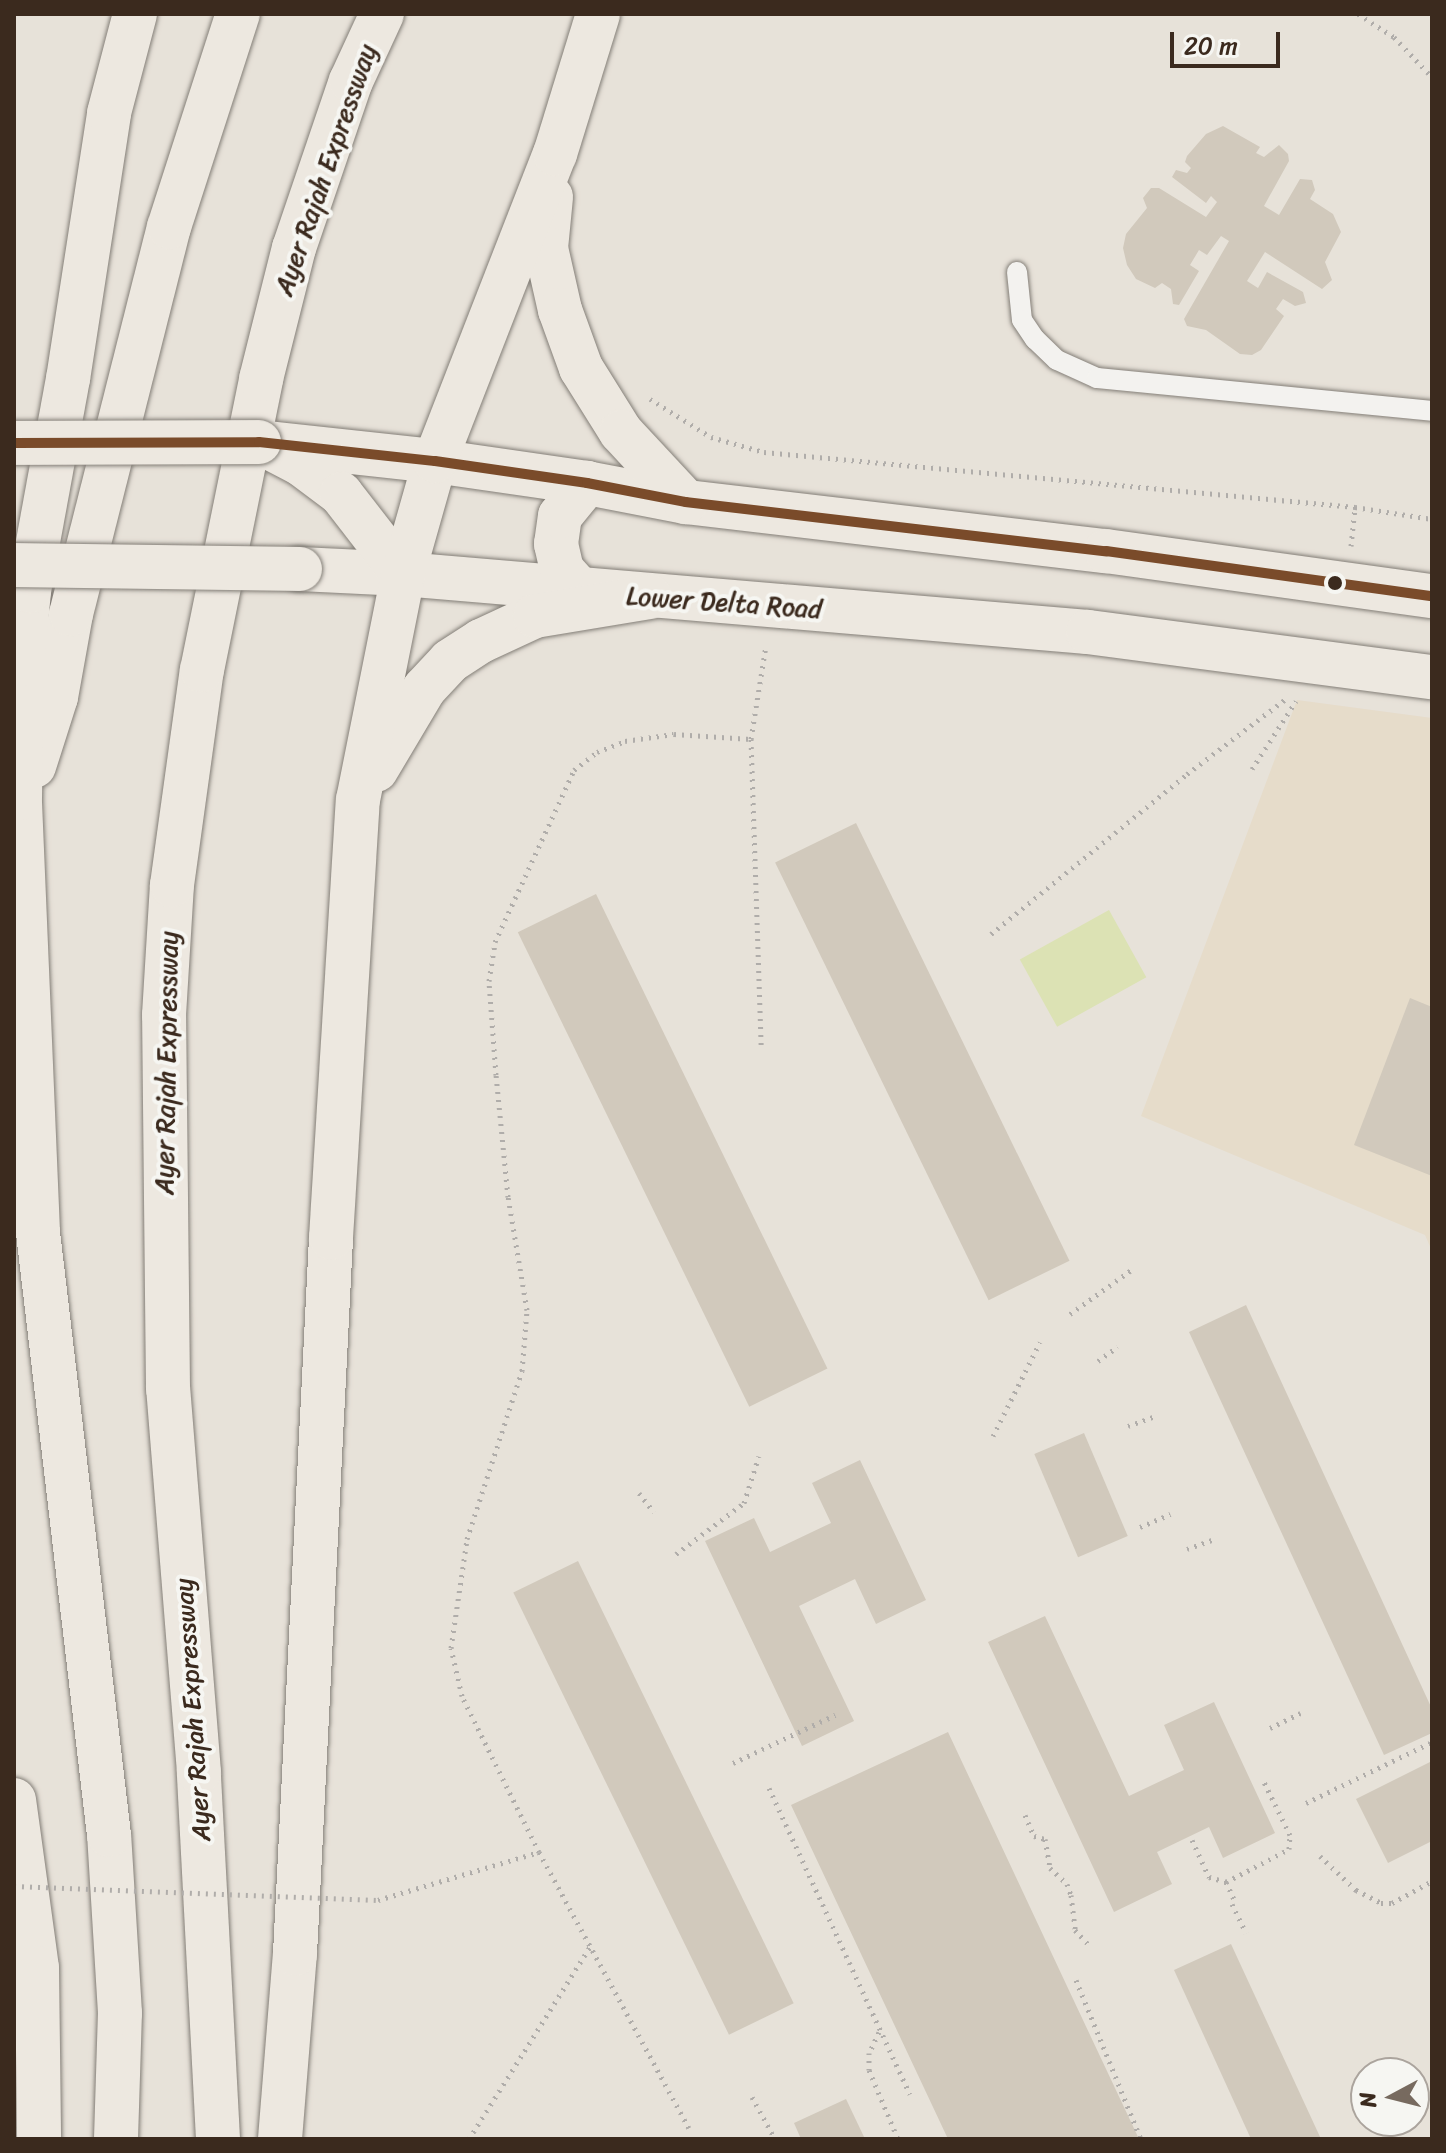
<!DOCTYPE html>
<html>
<head>
<meta charset="utf-8">
<style>
  body { margin:0 }
  #map { position:relative; width:1446px; height:2153px; overflow:hidden; background:#e7e2d9; font-family:Sriracha,sans-serif }
  div>[style] { position:absolute }
  .built>* { inset:0; background:#e6dcca }
  .green>* { inset:0; background:#dce2b4; transform-origin:0 0 }
  .building>* { inset:0; background:#d1c9bc; transform-origin:0 0 }
  .path>* { height:5px; margin-top:-2.5px; transform-origin:0; background:repeating-linear-gradient(90deg,#b0adaa 0 2px,transparent 0 8px) }
  .roads { filter:drop-shadow(0 0 2px #837e77) drop-shadow(0 0 2px #837e77) }
  .lane>* { height:20px; margin:-10px; padding:0 10px; transform-origin:10px; border-radius:10px; background:#f3f2ef }
  .primary>* { height:44px; margin:-22px; padding:0 22px; transform-origin:22px; border-radius:22px; background:#ede8e0 }
  .highway>* { height:44px; margin:-22px; padding:0 22px; transform-origin:22px; border-radius:22px; background:#ede8e0 }
  .path-bridge>* { height:5px; margin-top:-2.5px; transform-origin:0; background:repeating-linear-gradient(90deg,#b0adaa 0 2px,transparent 0 8px) }
  .bridges { filter:drop-shadow(0 0 2px #837e77) drop-shadow(0 0 2px #837e77) }
  .primary-bridge>* { height:44px; margin:-22px; padding:0 22px; transform-origin:22px; border-radius:22px; background:#ede8e0 }
  .bus-1>* { height:10px; margin:-5px; padding:0 5px; transform-origin:5px; border-radius:5px; background:#7a4b2a }
  .dots>* { width:22px; height:22px; translate:-50% -50%; box-sizing:border-box; border:4px solid #f6f6f2; border-radius:50% }
  span { translate:-50% -50%; white-space:nowrap; text-align:center; line-height:1.15; -webkit-text-stroke:8px #f6f6f2; paint-order:stroke }
  .street-label { font-size:26px; color:#3b2a1e }
  .frame { position:absolute; inset:0; border:16px solid #3b2a1e; pointer-events:none }
  .north { position:absolute; left:1350px; top:2057px; width:80px; height:80px; box-sizing:border-box; background:#f6f6f2; border:2px solid #aba49d; border-radius:50%; rotate:263deg; font-size:22px; font-weight:700; line-height:32px; text-align:center; color:#3b2a1e }
  .north::after { content:''; display:block; margin:auto; width:28px; height:36px; background:#776a5f; clip-path:polygon(50% 0,100% 100%,50% 72%,0 100%) }
  .scale { position:absolute; left:1170px; top:32px; width:110px; height:36px; box-sizing:border-box; border:4px solid #3b2a1e; border-top:0; padding-left:10px; font-size:24px; line-height:28px; white-space:nowrap; color:#3b2a1e; -webkit-text-stroke:6px #f6f6f2; paint-order:stroke }
</style>
</head>
<body>
<div id="map">
  <div class="built">
    <div style="clip-path:polygon(1297px 700px,1432px 718px,1432px 1251px,1425px 1235px,1141px 1116px)"></div>
  </div>
  <div class="green">
    <div style="left:1109px;top:910px;width:77px;height:102px;rotate:61deg"></div>
  </div>
  <div class="building">
    <div style="clip-path:polygon(1223px 126px,1260px 147px,1256px 153px,1264px 157px,1279px 145px,1288px 154px,1289px 161px,1264px 206px,1279px 215px,1300px 179px,1312px 180px,1315px 190px,1310px 199px,1333px 214px,1341px 232px,1325px 262px,1332px 280px,1322px 289px,1265px 252px,1247px 281px,1258px 288px,1267px 272px,1303px 292px,1306px 303px,1295px 306px,1283px 299px,1276px 309px,1284px 316px,1261px 350px,1252px 355px,1240px 354px,1206px 330px,1187px 326px,1184px 319px,1229px 241px,1221px 236px,1207px 255px,1199px 250px,1190px 265px,1199px 271px,1179px 305px,1173px 304px,1171px 289px,1162px 283px,1155px 288px,1136px 279px,1127px 265px,1123px 248px,1126px 234px,1147px 208px,1143px 198px,1151px 188px,1159px 188px,1206px 217px,1217px 202px,1211px 196px,1206px 203px,1172px 177px,1176px 170px,1187px 173px,1191px 168px,1185px 162px,1187px 156px,1206px 134px)"></div>
    <div style="left:856px;top:823px;width:487px;height:90px;rotate:64deg"></div>
    <div style="left:596px;top:894px;width:528px;height:87px;rotate:64deg"></div>
    <div style="clip-path:polygon(1410px 998px,1432px 1007px,1432px 1176px,1354px 1145px)"></div>
    <div style="clip-path:polygon(1246px 1305px,1432px 1709px,1432px 1733px,1384px 1755px,1189px 1332px)"></div>
    <div style="left:1084px;top:1433px;width:112px;height:54px;rotate:67deg"></div>
    <div style="clip-path:polygon(860px 1460px,926px 1600px,876px 1624px,855px 1579px,799px 1606px,854px 1721px,802px 1746px,705px 1541px,754px 1518px,770px 1552px,831px 1523px,812px 1483px)"></div>
    <div style="left:578px;top:1561px;width:492px;height:72px;rotate:64deg"></div>
    <div style="clip-path:polygon(1045px 1616px,1129px 1796px,1184px 1770px,1164px 1725px,1214px 1702px,1275px 1833px,1223px 1858px,1209px 1827px,1157px 1852px,1172px 1884px,1114px 1912px,988px 1642px)"></div>
    <div style="clip-path:polygon(948px 1732px,1066px 1984px,1139px 2139px,948px 2139px,791px 1805px)"></div>
    <div style="clip-path:polygon(1432px 1761px,1432px 1841px,1388px 1863px,1356px 1799px)"></div>
    <div style="clip-path:polygon(1231px 1944px,1321px 2139px,1251px 2139px,1174px 1970px)"></div>
    <div style="clip-path:polygon(846px 2099px,865px 2139px,801px 2139px,794px 2123px)"></div>
  </div>
  <div class="path">
    <div style="left:1358px;top:14px;width:43px;rotate:32.6deg"></div>
    <div style="left:1394px;top:37px;width:55px;rotate:46.5deg"></div>
    <div style="left:650px;top:399px;width:72px;rotate:31.9deg"></div>
    <div style="left:711px;top:437px;width:55px;rotate:15.8deg"></div>
    <div style="left:764px;top:452px;width:594px;rotate:5.32deg"></div>
    <div style="left:1355px;top:507px;width:78px;rotate:8.9deg"></div>
    <div style="left:1351px;top:546px;width:39px;rotate:-84deg"></div>
    <div style="left:751px;top:739px;width:95px;rotate:-80.9deg"></div>
    <div style="left:1252px;top:769px;width:81px;rotate:-57.1deg"></div>
    <div style="left:991px;top:934px;width:253px;rotate:-39.2deg"></div>
    <div style="left:1187px;top:774px;width:126px;rotate:-37.2deg"></div>
    <div style="left:1070px;top:1314px;width:79px;rotate:-35.7deg"></div>
    <div style="left:1098px;top:1361px;width:24px;rotate:-36deg"></div>
    <div style="left:1128px;top:1426px;width:30px;rotate:-20deg"></div>
    <div style="left:993px;top:1436px;width:105px;rotate:-63.4deg"></div>
    <div style="left:639px;top:1493px;width:24px;rotate:52deg"></div>
    <div style="left:1140px;top:1527px;width:33px;rotate:-23deg"></div>
    <div style="left:1187px;top:1549px;width:29px;rotate:-20deg"></div>
    <div style="left:676px;top:1554px;width:85px;rotate:-36.9deg"></div>
    <div style="left:744px;top:1503px;width:49px;rotate:-72.3deg"></div>
    <div style="left:1270px;top:1728px;width:34px;rotate:-26deg"></div>
    <div style="left:733px;top:1763px;width:113px;rotate:-25.2deg"></div>
    <div style="left:769px;top:1788px;width:337px;rotate:65.3deg"></div>
    <div style="left:1306px;top:1803px;width:140px;rotate:-25.8deg"></div>
    <div style="left:1025px;top:1815px;width:23px;rotate:67deg"></div>
    <div style="left:1034px;top:1836px;width:11px;rotate:15deg"></div>
    <div style="left:1045px;top:1839px;width:29px;rotate:80deg"></div>
    <div style="left:1050px;top:1868px;width:23px;rotate:43deg"></div>
    <div style="left:1067px;top:1884px;width:12px;rotate:70deg"></div>
    <div style="left:1071px;top:1895px;width:35px;rotate:83deg"></div>
    <div style="left:1075px;top:1930px;width:22px;rotate:47deg"></div>
    <div style="left:1192px;top:1840px;width:41px;rotate:65.3deg"></div>
    <div style="left:1209px;top:1877px;width:18px;rotate:16deg"></div>
    <div style="left:1226px;top:1882px;width:71px;rotate:-27.6deg"></div>
    <div style="left:1289px;top:1849px;width:14px;rotate:-86deg"></div>
    <div style="left:1290px;top:1835px;width:61px;rotate:-116.1deg"></div>
    <div style="left:539px;top:1852px;width:314px;rotate:61.5deg"></div>
    <div style="left:1320px;top:1856px;width:50px;rotate:43.4deg"></div>
    <div style="left:1356px;top:1890px;width:28px;rotate:27deg"></div>
    <div style="left:1381px;top:1903px;width:11px"></div>
    <div style="left:1392px;top:1903px;width:46px;rotate:-28.8deg"></div>
    <div style="left:1226px;top:1882px;width:23px;rotate:65deg"></div>
    <div style="left:378px;top:1900px;width:168px;rotate:-16.6deg"></div>
    <div style="left:539px;top:1852px;width:174px;rotate:-116.3deg"></div>
    <div style="left:462px;top:1696px;width:49px;rotate:-102.9deg"></div>
    <div style="left:451px;top:1648px;width:110px;rotate:-81.6deg"></div>
    <div style="left:467px;top:1539px;width:177px;rotate:-71.9deg"></div>
    <div style="left:522px;top:1371px;width:61px;rotate:-85.3deg"></div>
    <div style="left:527px;top:1310px;width:115px;rotate:-99.5deg"></div>
    <div style="left:508px;top:1197px;width:123px;rotate:-95.6deg"></div>
    <div style="left:496px;top:1075px;width:94px;rotate:-94.3deg"></div>
    <div style="left:489px;top:981px;width:39px;rotate:-81deg"></div>
    <div style="left:495px;top:942px;width:189px;rotate:-65.3deg"></div>
    <div style="left:574px;top:770px;width:29px;rotate:-38deg"></div>
    <div style="left:597px;top:752px;width:30px;rotate:-21deg"></div>
    <div style="left:625px;top:741px;width:49px;rotate:-8.1deg"></div>
    <div style="left:674px;top:734px;width:77px;rotate:3.7deg"></div>
    <div style="left:751px;top:739px;width:308px;rotate:88.1deg"></div>
    <div style="left:1232px;top:1904px;width:32px;rotate:64deg"></div>
    <div style="left:1076px;top:1980px;width:172px;rotate:67.8deg"></div>
    <div style="left:879px;top:2032px;width:23px;rotate:115deg"></div>
    <div style="left:869px;top:2053px;width:17px;rotate:90deg"></div>
    <div style="left:869px;top:2070px;width:75px;rotate:67.2deg"></div>
    <div style="left:752px;top:2097px;width:48px;rotate:61.3deg"></div>
    <div style="left:469px;top:2139px;width:227px;rotate:-57.8deg"></div>
  </div>
  <div class="roads">
    <div class="lane">
      <div style="left:1017px;top:272px;width:48px;rotate:84.1deg"></div>
      <div style="left:1022px;top:320px;width:23px;rotate:56deg"></div>
      <div style="left:1035px;top:339px;width:30px;rotate:44deg"></div>
      <div style="left:1057px;top:360px;width:44px;rotate:24.2deg"></div>
      <div style="left:1097px;top:378px;width:337px;rotate:5.6deg"></div>
    </div>
    <div class="primary">
      <div style="left:259px;top:442px;width:177px;rotate:6.2deg"></div>
      <div style="left:435px;top:461px;width:154px;rotate:8.2deg"></div>
      <div style="left:587px;top:483px;width:101px;rotate:10.9deg"></div>
      <div style="left:686px;top:502px;width:423px;rotate:6.7deg"></div>
      <div style="left:1106px;top:551px;width:329px;rotate:7.9deg"></div>
      <div style="left:300px;top:569px;width:103px;rotate:2.8deg"></div>
      <div style="left:403px;top:574px;width:687px;rotate:4.84deg"></div>
      <div style="left:1088px;top:632px;width:347px;rotate:7.5deg"></div>
      <div style="left:581px;top:591px;width:28px;rotate:-132deg"></div>
      <div style="left:562px;top:570px;width:27px;rotate:-103deg"></div>
      <div style="left:556px;top:544px;width:28px;rotate:-82deg"></div>
      <div style="left:560px;top:516px;width:43px;rotate:-50.7deg"></div>
    </div>
    <div class="highway">
      <div style="left:551px;top:197px;width:51px;rotate:95.6deg"></div>
      <div style="left:546px;top:248px;width:64px;rotate:77.3deg"></div>
      <div style="left:560px;top:310px;width:62px;rotate:70.1deg"></div>
      <div style="left:581px;top:368px;width:75px;rotate:58deg"></div>
      <div style="left:621px;top:432px;width:96px;rotate:47.1deg"></div>
      <div style="left:259px;top:442px;width:47px;rotate:27.6deg"></div>
      <div style="left:301px;top:464px;width:50px;rotate:36.9deg"></div>
      <div style="left:341px;top:494px;width:101px;rotate:52.2deg"></div>
      <div style="left:34px;top:766px;width:72px;rotate:-72.3deg"></div>
      <div style="left:56px;top:697px;width:84px;rotate:-79.8deg"></div>
      <div style="left:71px;top:614px;width:399px;rotate:-75.8deg"></div>
      <div style="left:169px;top:227px;width:224px;rotate:-72.1deg"></div>
      <div style="left:376px;top:770px;width:94px;rotate:-59.3deg"></div>
      <div style="left:424px;top:689px;width:38px;rotate:-47deg"></div>
      <div style="left:450px;top:661px;width:37px;rotate:-33deg"></div>
      <div style="left:481px;top:641px;width:60px;rotate:-24.8deg"></div>
      <div style="left:535px;top:616px;width:117px;rotate:-9.4deg"></div>
      <div style="left:14px;top:1800px;width:170px;rotate:82.2deg"></div>
      <div style="left:37px;top:1968px;width:171px;rotate:89.3deg"></div>
      <div style="left:116px;top:2139px;width:126px;rotate:-88.2deg"></div>
      <div style="left:120px;top:2013px;width:178px;rotate:-93.5deg"></div>
      <div style="left:109px;top:1835px;width:607px;rotate:-96.72deg"></div>
      <div style="left:38px;top:1232px;width:434px;rotate:-92.4deg"></div>
      <div style="left:20px;top:798px;width:134px;rotate:-89.1deg"></div>
      <div style="left:22px;top:664px;width:73px;rotate:-84.5deg"></div>
      <div style="left:29px;top:591px;width:216px;rotate:-79.6deg"></div>
      <div style="left:68px;top:379px;width:269px;rotate:-81.2deg"></div>
      <div style="left:109px;top:113px;width:102px;rotate:-75.3deg"></div>
      <div style="left:218px;top:2139px;width:367px;rotate:-93deg"></div>
      <div style="left:199px;top:1772px;width:384px;rotate:-94.6deg"></div>
      <div style="left:168px;top:1389px;width:374px;rotate:-90.6deg"></div>
      <div style="left:164px;top:1015px;width:130px;rotate:-86.5deg"></div>
      <div style="left:172px;top:885px;width:217px;rotate:-82.1deg"></div>
      <div style="left:202px;top:670px;width:297px;rotate:-78.5deg"></div>
      <div style="left:261px;top:379px;width:135px;rotate:-75.9deg"></div>
      <div style="left:294px;top:248px;width:176px;rotate:-71.2deg"></div>
      <div style="left:351px;top:81px;width:74px;rotate:-65.2deg"></div>
      <div style="left:280px;top:2139px;width:186px;rotate:-85.4deg"></div>
      <div style="left:295px;top:1954px;width:717px;rotate:-87.12deg"></div>
      <div style="left:331px;top:1238px;width:439px;rotate:-86.5deg"></div>
      <div style="left:358px;top:800px;width:230px;rotate:-78.7deg"></div>
      <div style="left:403px;top:574px;width:117px;rotate:-74.2deg"></div>
      <div style="left:435px;top:461px;width:330px;rotate:-68.7deg"></div>
      <div style="left:555px;top:154px;width:146px;rotate:-72.9deg"></div>
    </div>
  </div>
  <div class="path-bridge">
    <div style="left:14px;top:1886px;width:364px;rotate:2.2deg"></div>
  </div>
  <div class="bridges">
    <div class="primary-bridge">
      <div style="left:14px;top:443px;width:245px;rotate:-0.2deg"></div>
      <div style="left:14px;top:565px;width:286px;rotate:0.8deg"></div>
    </div>
  </div>
  <div class="bus-1">
    <div style="left:14px;top:443px;width:245px;rotate:-0.2deg"></div>
    <div style="left:259px;top:442px;width:177px;rotate:6.2deg"></div>
    <div style="left:435px;top:461px;width:154px;rotate:8.2deg"></div>
    <div style="left:587px;top:483px;width:101px;rotate:10.9deg"></div>
    <div style="left:686px;top:502px;width:423px;rotate:6.7deg"></div>
    <div style="left:1106px;top:551px;width:329px;rotate:7.9deg"></div>
  </div>
  <div class="dots">
    <div style="left:1335px;top:583px;background:#3b2a1e"></div>
  </div>
  <div class="street-label">
    <span style="left:326px;top:170px;rotate:-71deg">Ayer Rajah Expressway</span>
    <span style="left:724px;top:603px;rotate:4deg">Lower Delta Road</span>
    <span style="left:167px;top:1063px;rotate:-89deg">Ayer Rajah Expressway</span>
    <span style="left:193px;top:1710px;rotate:-94deg">Ayer Rajah Expressway</span>
  </div>
  <div class="frame"></div>
  <div class="north">N</div>
  <div class="scale">20 m</div>
</div>
</body>
</html>
